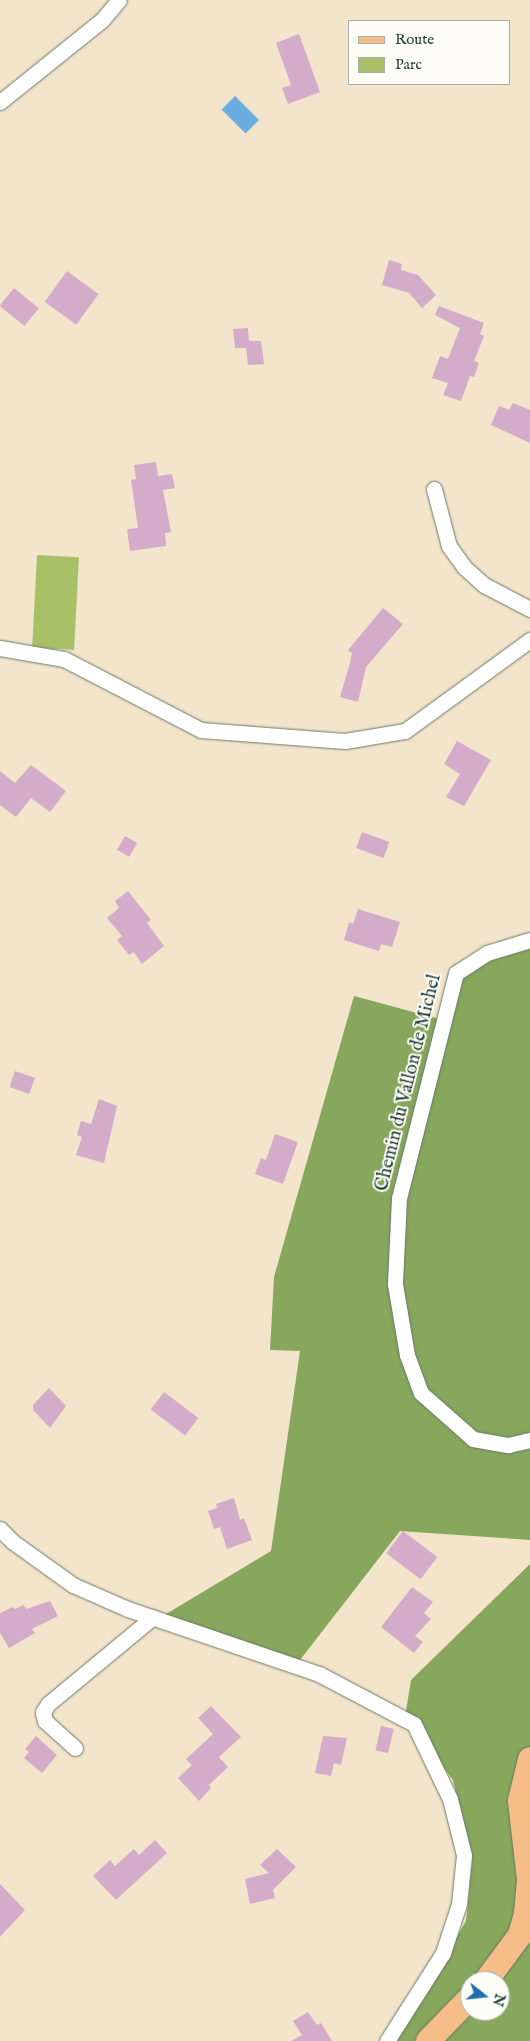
<!DOCTYPE html>
<html>
<head>
<meta charset="utf-8">
<style>
  body { margin:0 }
  #map { position:relative; width:530px; height:2041px; overflow:hidden; background:#f3e5cb; font-family:"IM FELL English",serif }
  div>[style] { position:absolute }
  .green>* { inset:0; background:#a8c167; transform-origin:0 0 }
  .forest>* { inset:0; background:#86a75c }
  .water>* { inset:0; background:#68adde; transform-origin:0 0 }
  .building>* { inset:0; background:#d3acc9; transform-origin:0 0 }
  .roads { filter:drop-shadow(0 0 1px #697869) drop-shadow(0 0 1px #697869) }
  .street>* { height:15px; margin:-7.5px; padding:0 7.5px; transform-origin:7.5px; border-radius:7.5px; background:#fff }
  .primary>* { height:24px; margin:-12px; padding:0 12px; transform-origin:12px; border-radius:12px; background:#f7bd88 }
  span { translate:-50% -50%; white-space:nowrap; text-align:center; line-height:1.15; -webkit-text-stroke:4px #fdfcf7; paint-order:stroke }
  .street-label { font-size:19px; color:#1f3d34 }
  .legend { position:absolute; left:348px; top:20px; width:162px; height:65px; box-sizing:border-box; background:#fdfcf7; border:1px solid #a4b0a9; margin:0; padding:6px 9px; list-style:none; font-size:15px; color:#1f3d34 }
  .legend li { display:flex; align-items:center; gap:10px; height:25px }
  .legend b { width:25px; border:1px solid #a4b0a9 }
  .north { position:absolute; left:460px; top:1971px; width:50px; height:50px; box-sizing:border-box; background:#fdfcf7; border:1px solid #a4b0a9; border-radius:50%; rotate:106deg; font-size:14px; font-weight:700; line-height:20px; text-align:center; color:#1f3d34 }
  .north::after { content:''; display:block; margin:auto; width:18px; height:22px; background:#1f6fb2; clip-path:polygon(50% 0,100% 100%,50% 72%,0 100%) }
</style>
</head>
<body>
<div id="map">
  <div class="green">
    <div style="left:37px;top:555px;width:42px;height:93px;rotate:3deg"></div>
  </div>
  <div class="forest">
    <div style="clip-path:polygon(530px 936px,530px 1540px,400px 1531px,300px 1660px,161px 1617px,271px 1551px,300px 1351px,270px 1350px,274px 1277px,354px 996px,443px 1020px,469px 957px)"></div>
    <div style="clip-path:polygon(evenodd,530px 1564px,530px 2041px,397px 2041px,466px 1921px,472px 1862px,453px 1780px,405px 1717px,411px 1680px,530px 1564px,470px 1981px,500px 1981px,500px 2011px,470px 2011px,470px 1981px)"></div>
  </div>
  <div class="water">
    <div style="left:235px;top:96px;width:34px;height:19px;rotate:45deg"></div>
  </div>
  <div class="building">
    <div style="clip-path:polygon(299px 34px,320px 92px,288px 104px,282px 88px,291px 85px,276px 43px)"></div>
    <div style="clip-path:polygon(389px 260px,402px 264px,401px 270px,418px 275px,436px 295px,422px 308px,409px 293px,382px 285px)"></div>
    <div style="left:67px;top:271px;width:39px;height:38px;rotate:36deg"></div>
    <div style="left:14px;top:288px;width:32px;height:23px;rotate:39deg"></div>
    <div style="clip-path:polygon(439px 306px,484px 323px,480px 334px,484px 336px,474px 361px,479px 363px,474px 377px,470px 376px,461px 401px,443px 395px,448px 383px,432px 378px,440px 356px,448px 359px,460px 328px,435px 315px)"></div>
    <div style="clip-path:polygon(248px 328px,249px 341px,261px 341px,264px 364px,248px 365px,246px 348px,235px 348px,233px 329px)"></div>
    <div style="clip-path:polygon(513px 403px,530px 410px,530px 443px,491px 425px,499px 406px,509px 410px)"></div>
    <div style="clip-path:polygon(156px 462px,158px 476px,172px 474px,175px 488px,163px 490px,171px 532px,165px 533px,166px 546px,130px 551px,127px 529px,138px 528px,131px 480px,136px 479px,134px 465px)"></div>
    <div style="clip-path:polygon(383px 608px,403px 624px,366px 667px,358px 702px,340px 697px,350px 663px,352px 653px,348px 650px)"></div>
    <div style="clip-path:polygon(457px 741px,491px 760px,464px 806px,446px 797px,460px 774px,444px 764px)"></div>
    <div style="clip-path:polygon(31px 765px,66px 791px,50px 812px,31px 798px,16px 817px,0 805px,0 771px,15px 783px)"></div>
    <div style="left:362px;top:832px;width:29px;height:17px;rotate:20deg"></div>
    <div style="left:125px;top:836px;width:14px;height:16px;rotate:30deg"></div>
    <div style="clip-path:polygon(128px 891px,151px 920px,147px 923px,164px 946px,142px 964px,134px 952px,129px 955px,117px 940px,122px 936px,107px 918px,119px 908px,115px 901px)"></div>
    <div style="clip-path:polygon(358px 909px,400px 922px,392px 947px,381px 944px,379px 951px,344px 940px,349px 922px,353px 924px)"></div>
    <div style="left:15px;top:1071px;width:21px;height:17px;rotate:19deg"></div>
    <div style="clip-path:polygon(99px 1099px,117px 1106px,104px 1163px,76px 1155px,82px 1137px,77px 1135px,81px 1121px,91px 1124px)"></div>
    <div style="clip-path:polygon(275px 1134px,298px 1142px,283px 1184px,255px 1174px,261px 1158px,266px 1160px)"></div>
    <div style="clip-path:polygon(49px 1388px,66px 1406px,50px 1428px,33px 1410px,33px 1405px)"></div>
    <div style="left:164px;top:1392px;width:43px;height:22px;rotate:37deg"></div>
    <div style="clip-path:polygon(234px 1498px,240px 1520px,244px 1518px,252px 1540px,227px 1549px,220px 1527px,214px 1529px,208px 1511px,217px 1508px,216px 1504px)"></div>
    <div style="left:403px;top:1531px;width:43px;height:28px;rotate:37deg"></div>
    <div style="clip-path:polygon(412px 1587px,433px 1602px,424px 1613px,431px 1619px,415px 1636px,423px 1642px,414px 1653px,381px 1627px)"></div>
    <div style="clip-path:polygon(50px 1601px,58px 1616px,32px 1629px,35px 1633px,9px 1648px,0 1633px,0 1613px,13px 1607px,15px 1609px,24px 1605px,26px 1609px)"></div>
    <div style="clip-path:polygon(211px 1706px,241px 1737px,219px 1757px,228px 1767px,209px 1785px,211px 1788px,199px 1801px,178px 1778px,192px 1765px,186px 1759px,213px 1734px,198px 1718px)"></div>
    <div style="left:381px;top:1726px;width:13px;height:25px;rotate:13deg"></div>
    <div style="clip-path:polygon(36px 1736px,57px 1755px,42px 1773px,24px 1758px,29px 1752px,25px 1749px)"></div>
    <div style="clip-path:polygon(323px 1736px,347px 1738px,341px 1765px,334px 1763px,331px 1776px,315px 1773px)"></div>
    <div style="clip-path:polygon(155px 1840px,167px 1853px,116px 1900px,93px 1876px,110px 1860px,115px 1866px,134px 1849px,139px 1855px)"></div>
    <div style="clip-path:polygon(277px 1849px,296px 1867px,273px 1890px,275px 1898px,250px 1904px,245px 1879px,269px 1873px,260px 1865px)"></div>
    <div style="clip-path:polygon(0 1884px,25px 1910px,0 1937px)"></div>
    <div style="clip-path:polygon(308px 2012px,317px 2025px,321px 2023px,332px 2041px,291px 2041px,302px 2035px,293px 2021px)"></div>
  </div>
  <div class="roads">
    <div class="street">
      <div style="left:0;top:102px;width:131px;rotate:-38.8deg"></div>
      <div style="left:102px;top:20px;width:26px;rotate:-50deg"></div>
      <div style="left:434px;top:489px;width:59px;rotate:75.3deg"></div>
      <div style="left:449px;top:546px;width:26px;rotate:54deg"></div>
      <div style="left:464px;top:567px;width:27px;rotate:42deg"></div>
      <div style="left:484px;top:585px;width:52px;rotate:27.6deg"></div>
      <div style="left:0;top:648px;width:65px;rotate:9.8deg"></div>
      <div style="left:64px;top:659px;width:154px;rotate:27.4deg"></div>
      <div style="left:201px;top:730px;width:144px;rotate:4.4deg"></div>
      <div style="left:345px;top:741px;width:61px;rotate:-9.5deg"></div>
      <div style="left:405px;top:731px;width:155px;rotate:-36.1deg"></div>
      <div style="left:530px;top:940px;width:45px;rotate:163.2deg"></div>
      <div style="left:487px;top:953px;width:37px;rotate:147deg"></div>
      <div style="left:456px;top:973px;width:232px;rotate:104.2deg"></div>
      <div style="left:399px;top:1198px;width:86px;rotate:92.7deg"></div>
      <div style="left:395px;top:1284px;width:72px;rotate:80.4deg"></div>
      <div style="left:407px;top:1355px;width:40px;rotate:69.8deg"></div>
      <div style="left:421px;top:1393px;width:69px;rotate:41.5deg"></div>
      <div style="left:473px;top:1439px;width:36px;rotate:10deg"></div>
      <div style="left:508px;top:1445px;width:23px;rotate:-13deg"></div>
      <div style="left:0;top:1529px;width:18px;rotate:45deg"></div>
      <div style="left:13px;top:1542px;width:74px;rotate:35.6deg"></div>
      <div style="left:73px;top:1585px;width:60px;rotate:23.6deg"></div>
      <div style="left:128px;top:1609px;width:202px;rotate:18.8deg"></div>
      <div style="left:319px;top:1674px;width:107px;rotate:27.8deg"></div>
      <div style="left:414px;top:1724px;width:83px;rotate:64.4deg"></div>
      <div style="left:450px;top:1799px;width:58px;rotate:76deg"></div>
      <div style="left:464px;top:1855px;width:49px;rotate:95.8deg"></div>
      <div style="left:459px;top:1904px;width:52px;rotate:108.1deg"></div>
      <div style="left:443px;top:1953px;width:104px;rotate:122.5deg"></div>
      <div style="left:75px;top:1748px;width:40px;rotate:-138deg"></div>
      <div style="left:45px;top:1721px;width:9px;rotate:-103deg"></div>
      <div style="left:43px;top:1712px;width:9px;rotate:-58deg"></div>
      <div style="left:48px;top:1704px;width:136px;rotate:-39.6deg"></div>
    </div>
    <div class="primary">
      <div style="left:486px;top:1981px;width:57px;rotate:-53.5deg"></div>
      <div style="left:520px;top:1935px;width:22px;rotate:-74deg"></div>
      <div style="left:526px;top:1914px;width:35px;rotate:-85deg"></div>
      <div style="left:529px;top:1879px;width:79px;rotate:-96.6deg"></div>
      <div style="left:520px;top:1801px;width:43px;rotate:-76.6deg"></div>
      <div style="left:428px;top:2041px;width:60px;rotate:-45.7deg"></div>
    </div>
  </div>
  <div class="street-label">
    <span style="left:409px;top:1083px;rotate:-76deg">Chemin du Vallon de Michel</span>
  </div>
  <ul class="legend">
  <li><b style="height:6px;background:#f7bd88"></b>Route</li>
  <li><b style="height:14px;background:#a8c167"></b>Parc</li>
  </ul>
  <div class="north">N</div>
</div>
</body>
</html>
